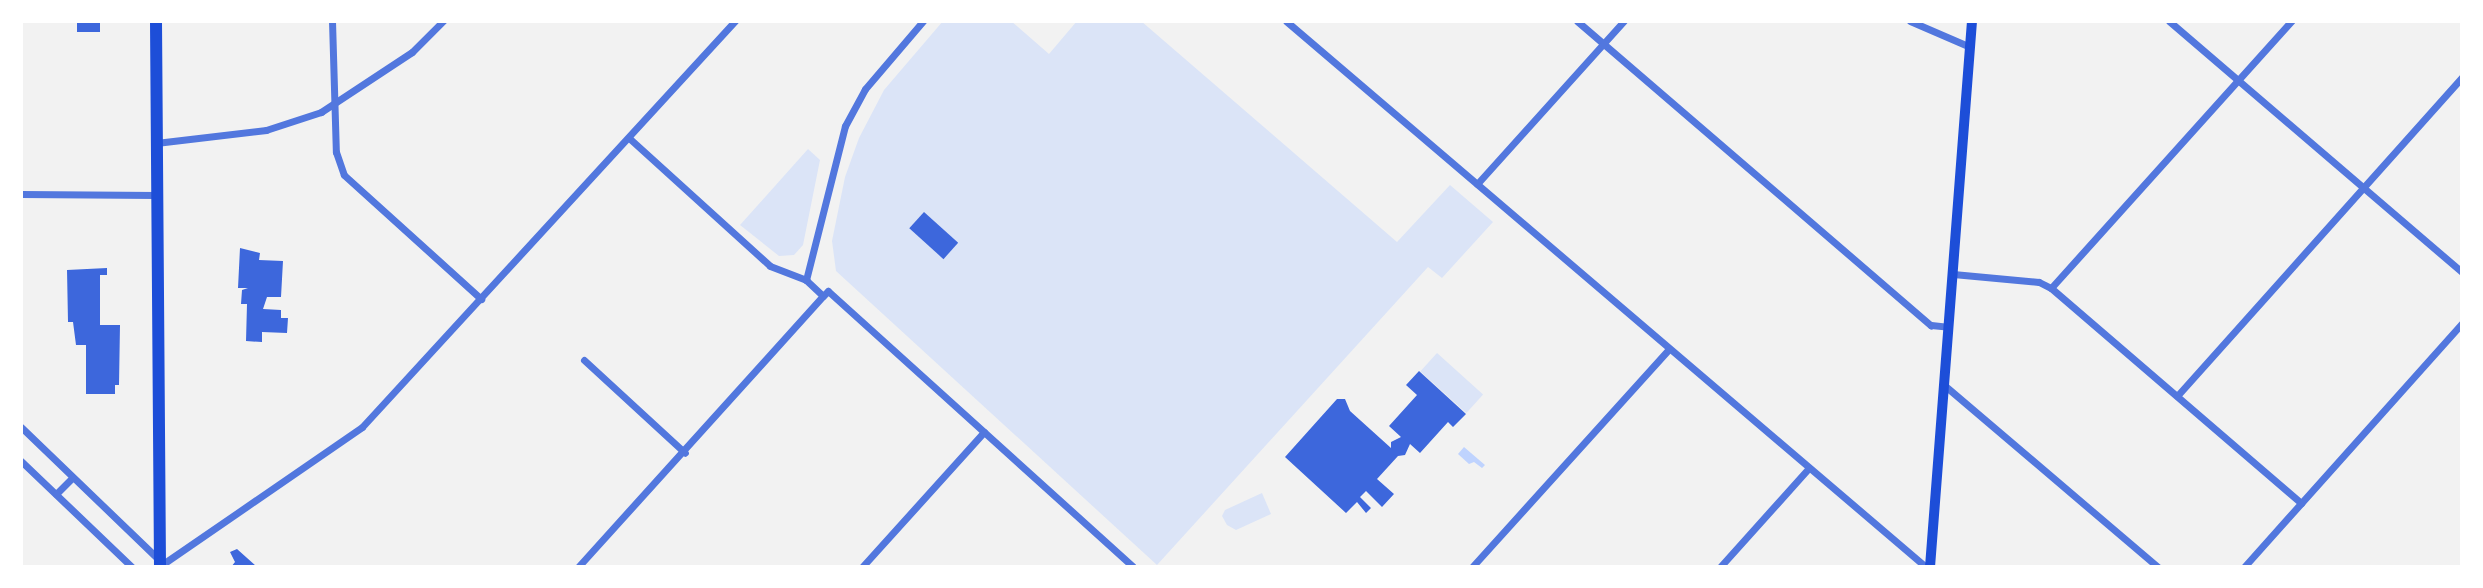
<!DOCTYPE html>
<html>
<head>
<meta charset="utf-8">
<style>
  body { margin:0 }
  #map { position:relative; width:2483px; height:588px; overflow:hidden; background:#f2f2f2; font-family:Bitter,serif }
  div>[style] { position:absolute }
  .green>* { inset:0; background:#dbe4f7; transform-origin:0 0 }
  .water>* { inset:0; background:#bfd3fe }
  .building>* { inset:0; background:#3d67dc; transform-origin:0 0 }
  .minor>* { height:7px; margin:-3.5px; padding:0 3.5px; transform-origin:3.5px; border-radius:3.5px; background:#5277de }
  .secondary>* { height:10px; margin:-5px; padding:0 5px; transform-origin:5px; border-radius:5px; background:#1d4ed8 }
  .primary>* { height:12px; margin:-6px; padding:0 6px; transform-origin:6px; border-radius:6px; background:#1d4ed8 }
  span { translate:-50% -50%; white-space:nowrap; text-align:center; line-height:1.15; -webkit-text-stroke:6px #fff; paint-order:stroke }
  .frame { position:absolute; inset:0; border:23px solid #fff; pointer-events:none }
</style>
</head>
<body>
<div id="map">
  <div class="green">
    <div style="clip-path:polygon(943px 21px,1011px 21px,1049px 54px,1077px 21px,1141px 21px,1397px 242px,1450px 185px,1493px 222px,1442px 278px,1428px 267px,1157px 565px,836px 271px,832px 241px,845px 177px,859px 138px,884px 90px)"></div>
    <div style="clip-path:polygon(808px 149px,820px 160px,803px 245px,794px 255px,779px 256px,740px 225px)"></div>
    <div style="left:1437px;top:353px;width:62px;height:25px;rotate:42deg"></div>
    <div style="clip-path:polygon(1262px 493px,1271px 514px,1236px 530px,1227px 525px,1222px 516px,1225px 510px)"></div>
  </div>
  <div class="water">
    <div style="clip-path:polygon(1464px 447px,1485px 465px,1482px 468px,1474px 462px,1469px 464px,1458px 454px)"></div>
  </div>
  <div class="building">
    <div style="left:77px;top:21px;width:23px;height:11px"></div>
    <div style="left:924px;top:212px;width:46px;height:22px;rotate:42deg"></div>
    <div style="clip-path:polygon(240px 248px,260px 253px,259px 260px,283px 261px,281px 297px,267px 297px,263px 309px,281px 310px,281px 318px,288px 318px,287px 333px,262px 332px,262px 342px,246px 341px,247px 304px,241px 304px,242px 290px,248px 288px,238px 288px)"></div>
    <div style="clip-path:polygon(107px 268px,107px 275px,100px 275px,100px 325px,120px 325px,119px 385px,115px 385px,115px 394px,86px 394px,86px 345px,76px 345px,73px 322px,68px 322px,67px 270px)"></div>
    <div style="clip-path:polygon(1419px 371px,1466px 414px,1453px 427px,1448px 422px,1420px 453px,1410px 444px,1405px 455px,1398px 456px,1377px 479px,1394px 494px,1382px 507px,1366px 491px,1360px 497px,1371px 508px,1366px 513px,1357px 502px,1346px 513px,1285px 457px,1337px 399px,1345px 399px,1350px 411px,1391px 448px,1391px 442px,1401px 437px,1389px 426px,1417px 395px,1406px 385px)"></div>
    <div style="clip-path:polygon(237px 549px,257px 567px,231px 567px,235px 562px,230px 552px)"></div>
  </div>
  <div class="minor">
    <div style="left:332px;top:21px;width:131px;rotate:88.3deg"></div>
    <div style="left:336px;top:152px;width:24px;rotate:71deg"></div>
    <div style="left:344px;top:175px;width:185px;rotate:42.1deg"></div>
    <div style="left:1286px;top:21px;width:841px;rotate:40.47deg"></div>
    <div style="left:1577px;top:21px;width:467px;rotate:40.7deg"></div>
    <div style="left:1931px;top:325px;width:18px;rotate:6deg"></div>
    <div style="left:1910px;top:21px;width:65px;rotate:23.4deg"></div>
    <div style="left:2169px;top:21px;width:386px;rotate:40.6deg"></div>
    <div style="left:629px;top:138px;width:190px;rotate:42.2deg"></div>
    <div style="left:770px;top:266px;width:39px;rotate:21deg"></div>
    <div style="left:806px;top:280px;width:23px;rotate:43deg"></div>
    <div style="left:823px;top:296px;width:7px;rotate:-45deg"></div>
    <div style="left:828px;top:291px;width:411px;rotate:42.1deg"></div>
    <div style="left:156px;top:143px;width:111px;rotate:-6.7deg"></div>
    <div style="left:266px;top:130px;width:58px;rotate:-18.1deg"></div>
    <div style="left:321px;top:112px;width:109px;rotate:-33.4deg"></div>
    <div style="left:412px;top:52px;width:44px;rotate:-45deg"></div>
    <div style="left:1477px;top:184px;width:219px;rotate:-48deg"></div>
    <div style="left:21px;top:194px;width:135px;rotate:0.4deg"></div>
    <div style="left:1953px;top:274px;width:86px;rotate:5.3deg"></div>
    <div style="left:2039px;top:282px;width:13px;rotate:27deg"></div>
    <div style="left:2051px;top:288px;width:330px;rotate:40.7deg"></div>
    <div style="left:806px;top:280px;width:159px;rotate:-75.8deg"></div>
    <div style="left:845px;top:126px;width:42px;rotate:-61.6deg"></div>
    <div style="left:865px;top:89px;width:89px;rotate:-49.5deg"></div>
    <div style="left:2051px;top:288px;width:359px;rotate:-48deg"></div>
    <div style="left:584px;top:360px;width:137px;rotate:42.6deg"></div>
    <div style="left:1944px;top:385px;width:281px;rotate:40.4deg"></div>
    <div style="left:2177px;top:396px;width:428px;rotate:-48.2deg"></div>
    <div style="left:21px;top:427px;width:192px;rotate:43.9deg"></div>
    <div style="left:21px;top:461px;width:153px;rotate:43.7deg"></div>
    <div style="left:56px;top:494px;width:23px;rotate:-45deg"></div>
    <div style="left:160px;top:566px;width:245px;rotate:-34.5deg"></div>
    <div style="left:362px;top:427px;width:551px;rotate:-47.43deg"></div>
    <div style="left:578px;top:567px;width:365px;rotate:-47.9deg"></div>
    <div style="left:862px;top:567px;width:182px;rotate:-47.9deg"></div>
    <div style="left:1472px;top:567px;width:294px;rotate:-47.9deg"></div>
    <div style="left:1720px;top:567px;width:132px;rotate:-48.1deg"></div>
    <div style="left:2244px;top:567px;width:327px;rotate:-48.2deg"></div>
  </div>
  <div class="secondary">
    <div style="left:1930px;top:567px;width:548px;rotate:-85.6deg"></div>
  </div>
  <div class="primary">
    <div style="left:156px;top:21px;width:546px;rotate:89.58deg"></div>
  </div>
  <div class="frame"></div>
</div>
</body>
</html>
